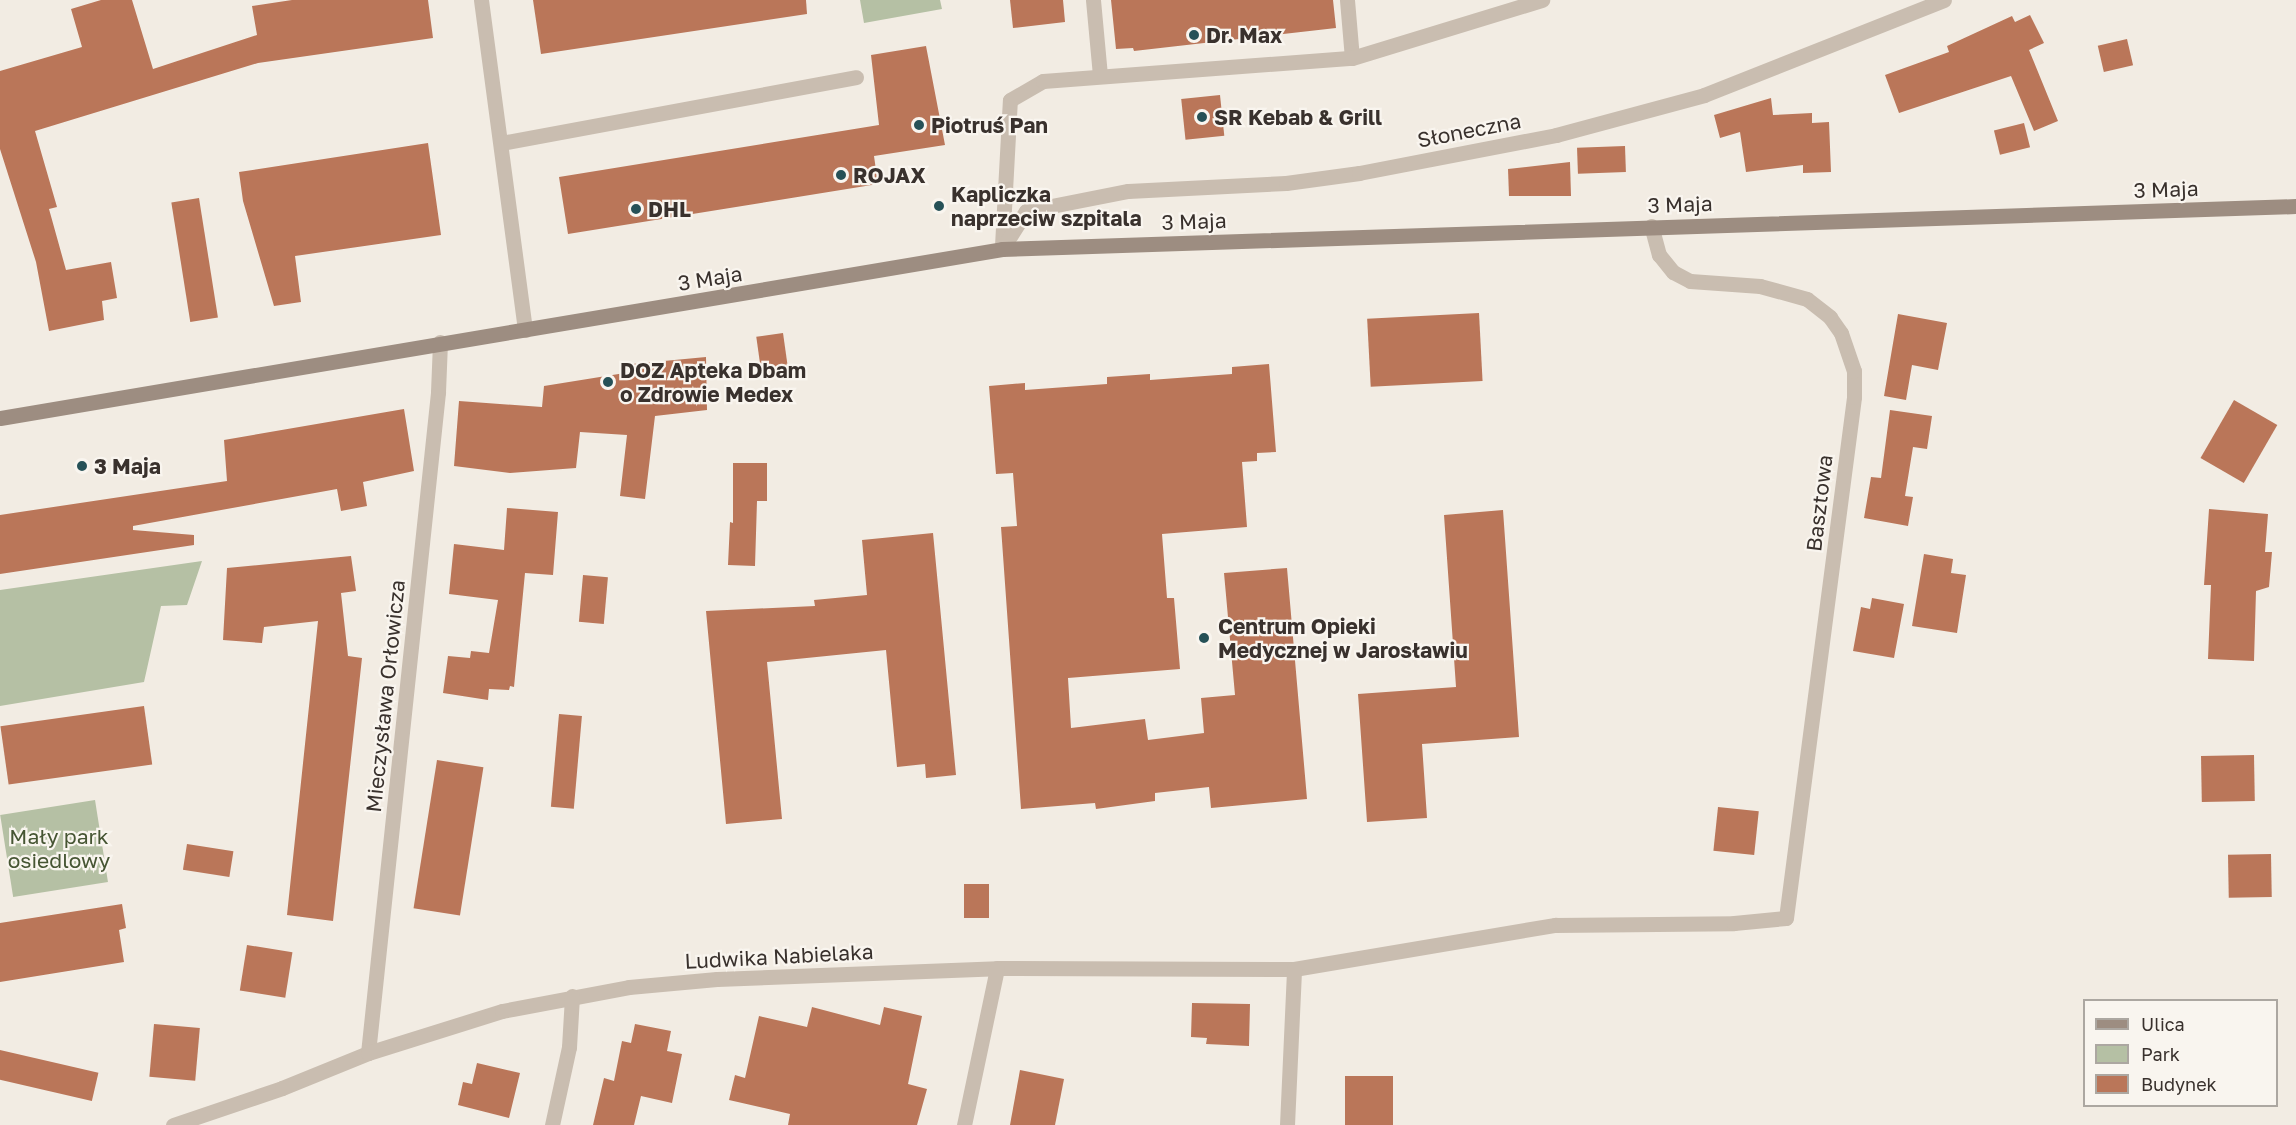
<!DOCTYPE html>
<html>
<head>
<meta charset="utf-8">
<style>
  body { margin:0 }
  #map { position:relative; width:2296px; height:1125px; overflow:hidden; background:#f2ece3; font-family:"Golos Text",sans-serif }
  div>[style] { position:absolute }
  .green>* { inset:0; background:#b5c0a4; transform-origin:0 0 }
  .building>* { inset:0; background:#ba7659; transform-origin:0 0 }
  .street>* { height:15px; margin:-7.5px; padding:0 7.5px; transform-origin:7.5px; border-radius:7.5px; background:#c9bdb0 }
  .secondary>* { height:15px; margin:-7.5px; padding:0 7.5px; transform-origin:7.5px; border-radius:7.5px; background:#9d8d81 }
  .dots>* { width:16px; height:16px; translate:-50% -50%; box-sizing:border-box; border:3px solid #f9f5ef; border-radius:50% }
  span { translate:-50% -50%; white-space:nowrap; text-align:center; line-height:1.15; -webkit-text-stroke:4.5px #f9f5ef; paint-order:stroke }
  .poi-label { font-size:21px; color:#39312d; font-weight:700 }
  .left { translate:0 -50%; text-align:left }
  .street-label { font-size:21px; color:#39312d }
  .park-label { font-size:21px; color:#465533 }
  .legend { position:absolute; left:2083px; top:999px; width:195px; height:108px; box-sizing:border-box; background:#f9f5ef; border:2px solid #aca7a1; margin:0; padding:8px 10px; list-style:none; font-size:18px; color:#39312d }
  .legend li { display:flex; align-items:center; gap:12px; height:30px }
  .legend b { width:30px; border:2px solid #aca7a1 }
</style>
</head>
<body>
<div id="map">
  <div class="green">
    <div style="clip-path:polygon(860px 0,940px 0,942px 9px,864px 23px)"></div>
    <div style="clip-path:polygon(202px 561px,187px 605px,161px 606px,144px 682px,0 706px,0 590px)"></div>
    <div style="left:95px;top:800px;width:83px;height:96px;rotate:81deg"></div>
  </div>
  <div class="building">
    <div style="clip-path:polygon(101px 0,132px 0,153px 69px,257px 35px,252px 6px,292px 0,428px 0,433px 38px,258px 63px,35px 131px,57px 207px,49px 209px,66px 270px,111px 262px,117px 298px,102px 301px,104px 320px,49px 331px,36px 262px,0 149px,0 71px,82px 47px,71px 9px)"></div>
    <div style="clip-path:polygon(533px 0,806px 0,807px 14px,541px 54px)"></div>
    <div style="clip-path:polygon(1010px 0,1063px 0,1065px 22px,1013px 28px)"></div>
    <div style="clip-path:polygon(1111px 0,1333px 0,1336px 28px,1134px 51px,1133px 48px,1116px 49px)"></div>
    <div style="clip-path:polygon(2030px 15px,2044px 43px,2029px 50px,2058px 121px,2034px 131px,2011px 76px,1899px 113px,1885px 75px,1949px 52px,1947px 46px,2012px 16px,2015px 22px)"></div>
    <div style="left:2127px;top:39px;width:27px;height:30px;rotate:77deg"></div>
    <div style="clip-path:polygon(926px 46px,945px 145px,874px 156px,878px 184px,568px 234px,559px 177px,879px 125px,871px 55px)"></div>
    <div style="left:1220px;top:95px;width:41px;height:39px;rotate:84deg"></div>
    <div style="clip-path:polygon(1771px 98px,1773px 115px,1812px 113px,1812px 123px,1829px 122px,1831px 172px,1803px 173px,1803px 165px,1746px 172px,1740px 132px,1720px 138px,1714px 115px)"></div>
    <div style="left:2024px;top:123px;width:25px;height:31px;rotate:76deg"></div>
    <div style="clip-path:polygon(428px 143px,441px 235px,295px 256px,301px 302px,274px 306px,243px 201px,239px 172px)"></div>
    <div style="left:1625px;top:146px;width:26px;height:48px;rotate:88deg"></div>
    <div style="clip-path:polygon(1570px 162px,1571px 196px,1509px 196px,1508px 169px)"></div>
    <div style="left:199px;top:198px;width:121px;height:28px;rotate:81deg"></div>
    <div style="left:1479px;top:313px;width:68px;height:112px;rotate:87deg"></div>
    <div style="clip-path:polygon(1898px 314px,1947px 323px,1938px 370px,1912px 365px,1906px 400px,1884px 396px)"></div>
    <div style="left:783px;top:333px;width:41px;height:27px;rotate:82deg"></div>
    <div style="clip-path:polygon(706px 357px,707px 410px,655px 416px,645px 499px,620px 496px,627px 435px,580px 432px,576px 468px,510px 473px,454px 466px,459px 401px,542px 407px,544px 386px,631px 372px,632px 364px)"></div>
    <div style="clip-path:polygon(1269px 364px,1276px 452px,1257px 453px,1257px 461px,1242px 462px,1247px 527px,1162px 534px,1167px 598px,1174px 598px,1180px 669px,1068px 678px,1071px 728px,1145px 719px,1148px 740px,1204px 733px,1201px 698px,1235px 695px,1224px 573px,1287px 568px,1307px 799px,1211px 808px,1209px 787px,1155px 793px,1155px 801px,1096px 809px,1095px 803px,1021px 809px,1001px 527px,1017px 526px,1013px 473px,996px 474px,989px 386px,1025px 383px,1025px 390px,1107px 384px,1107px 377px,1150px 374px,1150px 380px,1232px 374px,1232px 367px)"></div>
    <div style="left:2234px;top:400px;width:50px;height:67px;rotate:30deg"></div>
    <div style="clip-path:polygon(404px 409px,414px 471px,363px 482px,367px 506px,341px 511px,337px 489px,133px 526px,133px 530px,194px 535px,194px 545px,0 574px,0 515px,227px 481px,224px 440px)"></div>
    <div style="clip-path:polygon(1890px 410px,1932px 416px,1927px 449px,1913px 447px,1905px 496px,1913px 497px,1908px 526px,1864px 518px,1871px 477px,1881px 478px)"></div>
    <div style="clip-path:polygon(733px 463px,767px 463px,767px 501px,757px 501px,755px 566px,728px 565px,730px 522px,733px 523px)"></div>
    <div style="clip-path:polygon(507px 508px,558px 512px,553px 575px,525px 573px,514px 687px,510px 686px,509px 690px,489px 689px,488px 700px,443px 693px,448px 656px,470px 658px,471px 651px,489px 653px,498px 600px,449px 594px,454px 544px,504px 550px)"></div>
    <div style="clip-path:polygon(2209px 509px,2268px 514px,2265px 552px,2272px 552px,2269px 587px,2256px 591px,2254px 661px,2208px 659px,2211px 585px,2204px 585px)"></div>
    <div style="clip-path:polygon(1503px 510px,1519px 737px,1422px 744px,1427px 818px,1367px 822px,1358px 694px,1456px 687px,1444px 515px)"></div>
    <div style="clip-path:polygon(933px 533px,956px 775px,926px 778px,925px 764px,897px 767px,886px 650px,767px 662px,782px 819px,726px 824px,706px 611px,815px 606px,814px 600px,867px 595px,862px 540px)"></div>
    <div style="clip-path:polygon(1924px 554px,1953px 559px,1951px 573px,1966px 575px,1957px 633px,1912px 626px)"></div>
    <div style="clip-path:polygon(351px 556px,356px 591px,341px 593px,348px 656px,362px 658px,333px 921px,287px 915px,318px 621px,264px 627px,262px 643px,223px 640px,227px 568px)"></div>
    <div style="left:583px;top:575px;width:25px;height:47px;rotate:5deg"></div>
    <div style="clip-path:polygon(1872px 598px,1904px 604px,1894px 658px,1853px 651px,1861px 607px,1870px 609px)"></div>
    <div style="left:144px;top:706px;width:59px;height:145px;rotate:82deg"></div>
    <div style="left:559px;top:714px;width:23px;height:93px;rotate:5deg"></div>
    <div style="left:2254px;top:755px;width:46px;height:53px;rotate:89deg"></div>
    <div style="left:437px;top:760px;width:47px;height:150px;rotate:9deg"></div>
    <div style="left:1718px;top:807px;width:41px;height:44px;rotate:6deg"></div>
    <div style="left:187px;top:844px;width:47px;height:26px;rotate:9deg"></div>
    <div style="left:2271px;top:854px;width:43px;height:43px;rotate:89deg"></div>
    <div style="left:964px;top:884px;width:25px;height:34px"></div>
    <div style="clip-path:polygon(122px 904px,126px 928px,119px 930px,124px 962px,0 982px,0 923px)"></div>
    <div style="left:247px;top:945px;width:46px;height:46px;rotate:9deg"></div>
    <div style="clip-path:polygon(1192px 1003px,1250px 1004px,1249px 1046px,1206px 1044px,1207px 1038px,1191px 1037px)"></div>
    <div style="clip-path:polygon(812px 1007px,880px 1025px,884px 1007px,922px 1016px,908px 1084px,927px 1089px,917px 1125px,788px 1125px,790px 1114px,729px 1100px,735px 1075px,745px 1078px,759px 1016px,807px 1027px)"></div>
    <div style="left:154px;top:1024px;width:46px;height:53px;rotate:5deg"></div>
    <div style="clip-path:polygon(635px 1024px,671px 1031px,667px 1051px,682px 1054px,672px 1103px,641px 1096px,634px 1125px,593px 1125px,604px 1078px,614px 1081px,622px 1041px,631px 1043px)"></div>
    <div style="left:0;top:1050px;width:101px;height:29px;rotate:13deg"></div>
    <div style="clip-path:polygon(477px 1063px,520px 1073px,509px 1118px,458px 1105px,463px 1082px,472px 1084px)"></div>
    <div style="clip-path:polygon(1020px 1070px,1064px 1079px,1055px 1125px,1010px 1125px)"></div>
    <div style="left:1393px;top:1076px;width:49px;height:48px;rotate:90deg"></div>
  </div>
  <div class="street">
    <div style="left:481px;top:0;width:333px;rotate:82.4deg"></div>
    <div style="left:1093px;top:0;width:76px;rotate:84.7deg"></div>
    <div style="left:1347px;top:0;width:58px;rotate:85.1deg"></div>
    <div style="left:501px;top:143px;width:361px;rotate:-10.5deg"></div>
    <div style="left:1002px;top:246px;width:146px;rotate:-86.9deg"></div>
    <div style="left:1010px;top:100px;width:38px;rotate:-30deg"></div>
    <div style="left:1043px;top:81px;width:310px;rotate:-4.3deg"></div>
    <div style="left:1352px;top:58px;width:199px;rotate:-17deg"></div>
    <div style="left:1002px;top:249px;width:45px;rotate:-57.7deg"></div>
    <div style="left:1026px;top:211px;width:104px;rotate:-11.1deg"></div>
    <div style="left:1128px;top:191px;width:158px;rotate:-2.9deg"></div>
    <div style="left:1286px;top:183px;width:74px;rotate:-7.8deg"></div>
    <div style="left:1359px;top:173px;width:201px;rotate:-10.9deg"></div>
    <div style="left:1556px;top:135px;width:153px;rotate:-15.1deg"></div>
    <div style="left:1704px;top:95px;width:258px;rotate:-21.6deg"></div>
    <div style="left:368px;top:1053px;width:665px;rotate:-83.95deg"></div>
    <div style="left:438px;top:392px;width:50px;rotate:-87.7deg"></div>
    <div style="left:173px;top:1125px;width:115px;rotate:-18.7deg"></div>
    <div style="left:282px;top:1088px;width:93px;rotate:-22.1deg"></div>
    <div style="left:368px;top:1053px;width:140px;rotate:-17.4deg"></div>
    <div style="left:502px;top:1011px;width:129px;rotate:-10.7deg"></div>
    <div style="left:629px;top:987px;width:88px;rotate:-5.2deg"></div>
    <div style="left:717px;top:979px;width:280px;rotate:-2.2deg"></div>
    <div style="left:997px;top:968px;width:297px;rotate:0.2deg"></div>
    <div style="left:1294px;top:969px;width:265px;rotate:-9.6deg"></div>
    <div style="left:1555px;top:925px;width:179px;rotate:-0.6deg"></div>
    <div style="left:1734px;top:923px;width:52px;rotate:-5.5deg"></div>
    <div style="left:1786px;top:918px;width:525px;rotate:-82.56deg"></div>
    <div style="left:1854px;top:397px;width:26px;rotate:-90deg"></div>
    <div style="left:1854px;top:371px;width:40px;rotate:-108.9deg"></div>
    <div style="left:1841px;top:333px;width:19px;rotate:-125deg"></div>
    <div style="left:1830px;top:317px;width:29px;rotate:-142deg"></div>
    <div style="left:1807px;top:299px;width:49px;rotate:-164.5deg"></div>
    <div style="left:1760px;top:286px;width:70px;rotate:-175.9deg"></div>
    <div style="left:1690px;top:281px;width:19px;rotate:-152deg"></div>
    <div style="left:1673px;top:272px;width:22px;rotate:-129deg"></div>
    <div style="left:1659px;top:255px;width:30px;rotate:-105deg"></div>
    <div style="left:552px;top:1125px;width:80px;rotate:-77.7deg"></div>
    <div style="left:569px;top:1047px;width:51px;rotate:-86.6deg"></div>
    <div style="left:964px;top:1125px;width:160px;rotate:-78.1deg"></div>
    <div style="left:1287px;top:1125px;width:156px;rotate:-87.4deg"></div>
  </div>
  <div class="secondary">
    <div style="left:0;top:418px;width:1016px;rotate:-9.57deg"></div>
    <div style="left:1002px;top:249px;width:1295px;rotate:-1.9deg"></div>
  </div>
  <div class="dots">
    <div style="left:1194px;top:35px;background:#265157"></div>
    <div style="left:1202px;top:117px;background:#265157"></div>
    <div style="left:919px;top:125px;background:#265157"></div>
    <div style="left:841px;top:175px;background:#265157"></div>
    <div style="left:939px;top:206px;background:#265157"></div>
    <div style="left:636px;top:209px;background:#265157"></div>
    <div style="left:608px;top:382px;background:#265157"></div>
    <div style="left:82px;top:466px;background:#265157"></div>
    <div style="left:1204px;top:638px;background:#265157"></div>
  </div>
  <div class="poi-label">
    <span class="left" style="left:1206px;top:35px">Dr. Max</span>
    <span class="left" style="left:1214px;top:117px">SR Kebab &amp; Grill</span>
    <span class="left" style="left:931px;top:125px">Piotruś Pan</span>
    <span class="left" style="left:853px;top:175px">ROJAX</span>
    <span class="left" style="left:951px;top:206px">Kapliczka<br>naprzeciw szpitala</span>
    <span class="left" style="left:648px;top:209px">DHL</span>
    <span class="left" style="left:620px;top:382px">DOZ Apteka Dbam<br>o Zdrowie Medex</span>
    <span class="left" style="left:94px;top:466px">3 Maja</span>
    <span class="left" style="left:1218px;top:638px">Centrum Opieki<br>Medycznej w Jarosławiu</span>
  </div>
  <div class="street-label">
    <span style="left:1469px;top:130px;rotate:-11deg">Słoneczna</span>
    <span style="left:2166px;top:189px;rotate:-2deg">3 Maja</span>
    <span style="left:1680px;top:204px;rotate:-2deg">3 Maja</span>
    <span style="left:1194px;top:221px;rotate:-2deg">3 Maja</span>
    <span style="left:710px;top:278px;rotate:-9deg">3 Maja</span>
    <span style="left:1819px;top:503px;rotate:-83deg">Basztowa</span>
    <span style="left:385px;top:696px;rotate:-84deg">Mieczysława Orłowicza</span>
    <span style="left:779px;top:956px;rotate:-3deg">Ludwika Nabielaka</span>
  </div>
  <div class="park-label">
    <span style="left:59px;top:848px">Mały park<br>osiedlowy</span>
  </div>
  <ul class="legend">
  <li><b style="height:8px;background:#9d8d81"></b>Ulica</li>
  <li><b style="height:16px;background:#b5c0a4"></b>Park</li>
  <li><b style="height:16px;background:#ba7659"></b>Budynek</li>
  </ul>
</div>
</body>
</html>
